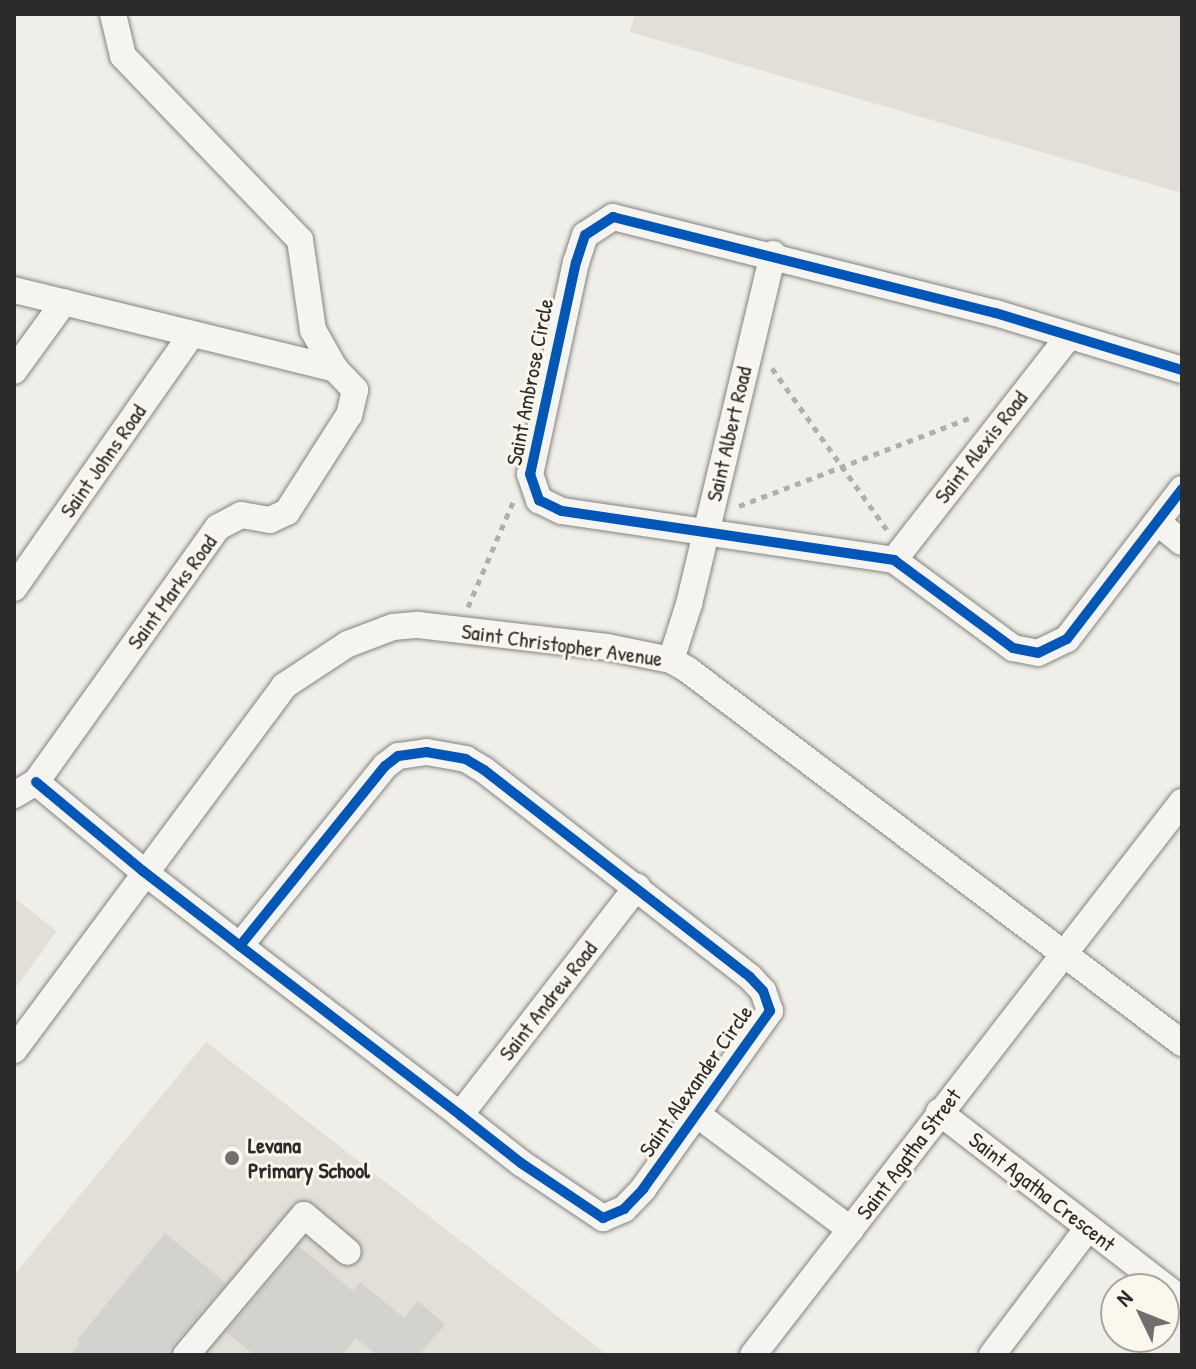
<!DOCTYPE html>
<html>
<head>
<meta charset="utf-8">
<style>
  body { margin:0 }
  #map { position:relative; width:1196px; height:1369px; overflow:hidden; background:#f0eee8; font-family:"Patrick Hand",sans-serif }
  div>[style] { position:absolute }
  .built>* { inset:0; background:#e1dfd7 }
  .building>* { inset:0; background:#d4d2ce }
  .path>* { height:5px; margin-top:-2.5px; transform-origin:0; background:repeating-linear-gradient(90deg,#b0afac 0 6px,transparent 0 12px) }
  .roads { filter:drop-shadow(0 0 2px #848380) drop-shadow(0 0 2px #848380) }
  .minor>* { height:26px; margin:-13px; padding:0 13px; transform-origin:13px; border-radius:13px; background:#f5f4f0 }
  .cycleway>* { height:10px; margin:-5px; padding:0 5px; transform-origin:5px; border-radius:5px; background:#0057b8 }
  .dots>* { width:22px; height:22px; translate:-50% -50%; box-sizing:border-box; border:4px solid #fbf7ec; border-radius:50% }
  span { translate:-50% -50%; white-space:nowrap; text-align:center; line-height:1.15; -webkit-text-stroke:6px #fbf7ec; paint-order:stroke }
  .street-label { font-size:22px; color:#2b2b2b }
  .poi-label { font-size:22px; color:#2b2b2b; font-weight:700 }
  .left { translate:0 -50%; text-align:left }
  .frame { position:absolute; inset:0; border:16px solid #2b2b2b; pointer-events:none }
  .north { position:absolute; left:1100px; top:1273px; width:80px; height:80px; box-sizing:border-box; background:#fbf7ec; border:2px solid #a8a59f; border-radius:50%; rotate:313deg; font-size:22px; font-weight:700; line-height:32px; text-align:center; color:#2b2b2b }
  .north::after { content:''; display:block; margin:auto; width:28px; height:36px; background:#706f6d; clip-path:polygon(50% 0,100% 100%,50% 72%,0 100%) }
</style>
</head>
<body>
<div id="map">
  <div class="built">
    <div style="clip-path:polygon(635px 14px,1182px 14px,1182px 193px,630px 32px)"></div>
    <div style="clip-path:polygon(14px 898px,57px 931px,14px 990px)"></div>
    <div style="clip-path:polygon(206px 1042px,607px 1355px,14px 1355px,14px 1275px)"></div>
  </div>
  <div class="building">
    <div style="clip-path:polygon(165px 1233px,226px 1283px,164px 1355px,70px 1355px,80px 1342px,77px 1340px)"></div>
    <div style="clip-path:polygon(299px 1246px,353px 1291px,360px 1282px,404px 1318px,418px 1301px,445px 1324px,419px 1355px,377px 1355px,356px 1338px,342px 1355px,254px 1355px,226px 1332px)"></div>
  </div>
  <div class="path">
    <div style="left:772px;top:368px;width:199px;rotate:54.6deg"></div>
    <div style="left:739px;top:506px;width:249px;rotate:-20.9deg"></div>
    <div style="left:468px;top:607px;width:114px;rotate:-66.8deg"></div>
  </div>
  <div class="roads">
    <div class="minor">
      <div style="left:113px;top:14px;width:43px;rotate:76.6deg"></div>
      <div style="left:123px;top:56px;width:255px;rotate:46.1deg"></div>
      <div style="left:300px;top:240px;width:91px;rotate:81.8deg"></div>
      <div style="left:313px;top:330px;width:45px;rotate:60.6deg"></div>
      <div style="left:14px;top:290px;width:331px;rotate:13.8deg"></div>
      <div style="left:335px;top:369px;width:29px;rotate:46deg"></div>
      <div style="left:355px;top:390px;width:26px;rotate:103deg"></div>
      <div style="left:349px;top:415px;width:115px;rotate:122.6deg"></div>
      <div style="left:287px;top:512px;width:19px;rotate:155deg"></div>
      <div style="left:270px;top:520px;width:29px;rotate:-170deg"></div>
      <div style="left:241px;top:515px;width:26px;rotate:152deg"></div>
      <div style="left:218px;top:527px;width:313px;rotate:125.5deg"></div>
      <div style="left:36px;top:782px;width:26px;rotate:149deg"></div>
      <div style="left:1182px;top:370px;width:195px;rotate:-163deg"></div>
      <div style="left:995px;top:313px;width:394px;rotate:-165.9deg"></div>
      <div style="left:613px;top:217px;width:33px;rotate:147deg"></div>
      <div style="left:585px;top:235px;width:28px;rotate:108deg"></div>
      <div style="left:576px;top:262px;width:217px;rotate:102.2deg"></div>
      <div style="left:530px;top:474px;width:28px;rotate:71deg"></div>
      <div style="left:539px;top:500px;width:25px;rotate:26deg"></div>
      <div style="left:562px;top:511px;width:336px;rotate:8.4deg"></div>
      <div style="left:894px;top:560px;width:148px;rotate:36.5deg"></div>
      <div style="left:1013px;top:648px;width:25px;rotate:11deg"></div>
      <div style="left:1038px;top:653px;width:32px;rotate:-26deg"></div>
      <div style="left:1067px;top:639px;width:189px;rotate:-52.5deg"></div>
      <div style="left:14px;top:371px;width:85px;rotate:-54.1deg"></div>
      <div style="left:1157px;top:522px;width:32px;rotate:39deg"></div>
      <div style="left:894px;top:560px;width:284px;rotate:-52deg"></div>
      <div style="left:14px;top:588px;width:310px;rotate:-55deg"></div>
      <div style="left:671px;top:660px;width:59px;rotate:-72.2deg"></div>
      <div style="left:689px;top:604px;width:360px;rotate:-76.5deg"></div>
      <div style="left:36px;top:782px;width:139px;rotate:39.8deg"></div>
      <div style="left:143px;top:871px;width:123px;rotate:37.7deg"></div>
      <div style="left:240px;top:946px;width:277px;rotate:37.5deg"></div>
      <div style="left:460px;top:1115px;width:78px;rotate:38.2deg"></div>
      <div style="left:521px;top:1163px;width:99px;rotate:33.9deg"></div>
      <div style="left:603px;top:1218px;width:23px;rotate:-23deg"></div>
      <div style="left:624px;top:1209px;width:28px;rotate:-46deg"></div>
      <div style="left:643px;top:1189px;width:219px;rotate:-54.5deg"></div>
      <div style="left:770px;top:1011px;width:21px;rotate:-109deg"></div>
      <div style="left:763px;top:991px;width:19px;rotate:-133deg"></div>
      <div style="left:750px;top:977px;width:337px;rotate:-142.1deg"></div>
      <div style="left:484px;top:770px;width:21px;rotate:-149deg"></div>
      <div style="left:466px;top:759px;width:40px;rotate:-170deg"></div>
      <div style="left:427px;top:752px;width:29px;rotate:172deg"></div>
      <div style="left:398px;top:756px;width:16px;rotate:142deg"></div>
      <div style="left:385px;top:766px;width:231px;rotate:128.9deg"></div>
      <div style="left:14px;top:1050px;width:453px;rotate:-53.4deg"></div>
      <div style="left:284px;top:686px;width:77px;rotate:-33.3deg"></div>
      <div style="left:348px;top:644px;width:48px;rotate:-20.7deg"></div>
      <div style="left:393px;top:627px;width:25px;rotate:-5deg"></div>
      <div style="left:418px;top:625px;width:190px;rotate:6.6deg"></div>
      <div style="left:607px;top:647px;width:65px;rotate:11.5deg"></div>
      <div style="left:671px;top:660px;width:20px;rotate:30deg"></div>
      <div style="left:688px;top:670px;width:619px;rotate:37.06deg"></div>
      <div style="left:939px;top:1112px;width:307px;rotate:37.7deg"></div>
      <div style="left:460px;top:1115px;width:289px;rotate:-52.2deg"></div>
      <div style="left:698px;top:1115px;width:191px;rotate:36.9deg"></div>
      <div style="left:186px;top:1355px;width:183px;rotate:-49.9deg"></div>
      <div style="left:304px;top:1215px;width:57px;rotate:40.1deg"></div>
      <div style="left:753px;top:1355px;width:700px;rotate:-52.2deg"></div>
      <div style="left:992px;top:1355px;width:159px;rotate:-52.9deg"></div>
    </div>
  </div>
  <div class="cycleway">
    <div style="left:1182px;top:370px;width:195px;rotate:-163deg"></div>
    <div style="left:995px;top:313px;width:394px;rotate:-165.9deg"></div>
    <div style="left:613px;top:217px;width:33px;rotate:147deg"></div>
    <div style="left:585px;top:235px;width:28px;rotate:108deg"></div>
    <div style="left:576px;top:262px;width:217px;rotate:102.2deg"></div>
    <div style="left:530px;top:474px;width:28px;rotate:71deg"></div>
    <div style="left:539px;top:500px;width:25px;rotate:26deg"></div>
    <div style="left:562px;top:511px;width:336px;rotate:8.4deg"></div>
    <div style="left:894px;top:560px;width:148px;rotate:36.5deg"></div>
    <div style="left:1013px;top:648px;width:25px;rotate:11deg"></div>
    <div style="left:1038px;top:653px;width:32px;rotate:-26deg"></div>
    <div style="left:1067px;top:639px;width:189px;rotate:-52.5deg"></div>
    <div style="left:36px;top:782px;width:139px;rotate:39.8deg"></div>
    <div style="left:143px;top:871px;width:123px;rotate:37.7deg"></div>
    <div style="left:240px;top:946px;width:277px;rotate:37.5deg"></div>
    <div style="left:460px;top:1115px;width:78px;rotate:38.2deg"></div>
    <div style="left:521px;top:1163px;width:99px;rotate:33.9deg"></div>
    <div style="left:603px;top:1218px;width:23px;rotate:-23deg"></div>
    <div style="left:624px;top:1209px;width:28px;rotate:-46deg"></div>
    <div style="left:643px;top:1189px;width:219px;rotate:-54.5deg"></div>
    <div style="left:770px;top:1011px;width:21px;rotate:-109deg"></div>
    <div style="left:763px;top:991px;width:19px;rotate:-133deg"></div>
    <div style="left:750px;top:977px;width:337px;rotate:-142.1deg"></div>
    <div style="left:484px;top:770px;width:21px;rotate:-149deg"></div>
    <div style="left:466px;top:759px;width:40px;rotate:-170deg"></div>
    <div style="left:427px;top:752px;width:29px;rotate:172deg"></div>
    <div style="left:398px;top:756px;width:16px;rotate:142deg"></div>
    <div style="left:385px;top:766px;width:231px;rotate:128.9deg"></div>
  </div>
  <div class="dots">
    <div style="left:232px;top:1158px;background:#706f6d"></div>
  </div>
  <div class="street-label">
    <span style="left:530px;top:382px;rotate:-79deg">Saint Ambrose Circle</span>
    <span style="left:729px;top:434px;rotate:-77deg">Saint Albert Road</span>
    <span style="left:981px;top:447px;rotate:-52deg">Saint Alexis Road</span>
    <span style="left:103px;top:461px;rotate:-55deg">Saint Johns Road</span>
    <span style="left:172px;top:592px;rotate:-54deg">Saint Marks Road</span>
    <span style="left:562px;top:645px;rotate:8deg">Saint Christopher Avenue</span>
    <span style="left:548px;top:1001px;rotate:-52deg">Saint Andrew Road</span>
    <span style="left:696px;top:1081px;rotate:-55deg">Saint Alexander Circle</span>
    <span style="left:909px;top:1154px;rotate:-53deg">Saint Agatha Street</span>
    <span style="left:1042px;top:1192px;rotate:38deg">Saint Agatha Crescent</span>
  </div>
  <div class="poi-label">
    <span class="left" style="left:248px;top:1158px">Levana<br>Primary School</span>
  </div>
  <div class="frame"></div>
  <div class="north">N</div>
</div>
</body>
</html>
